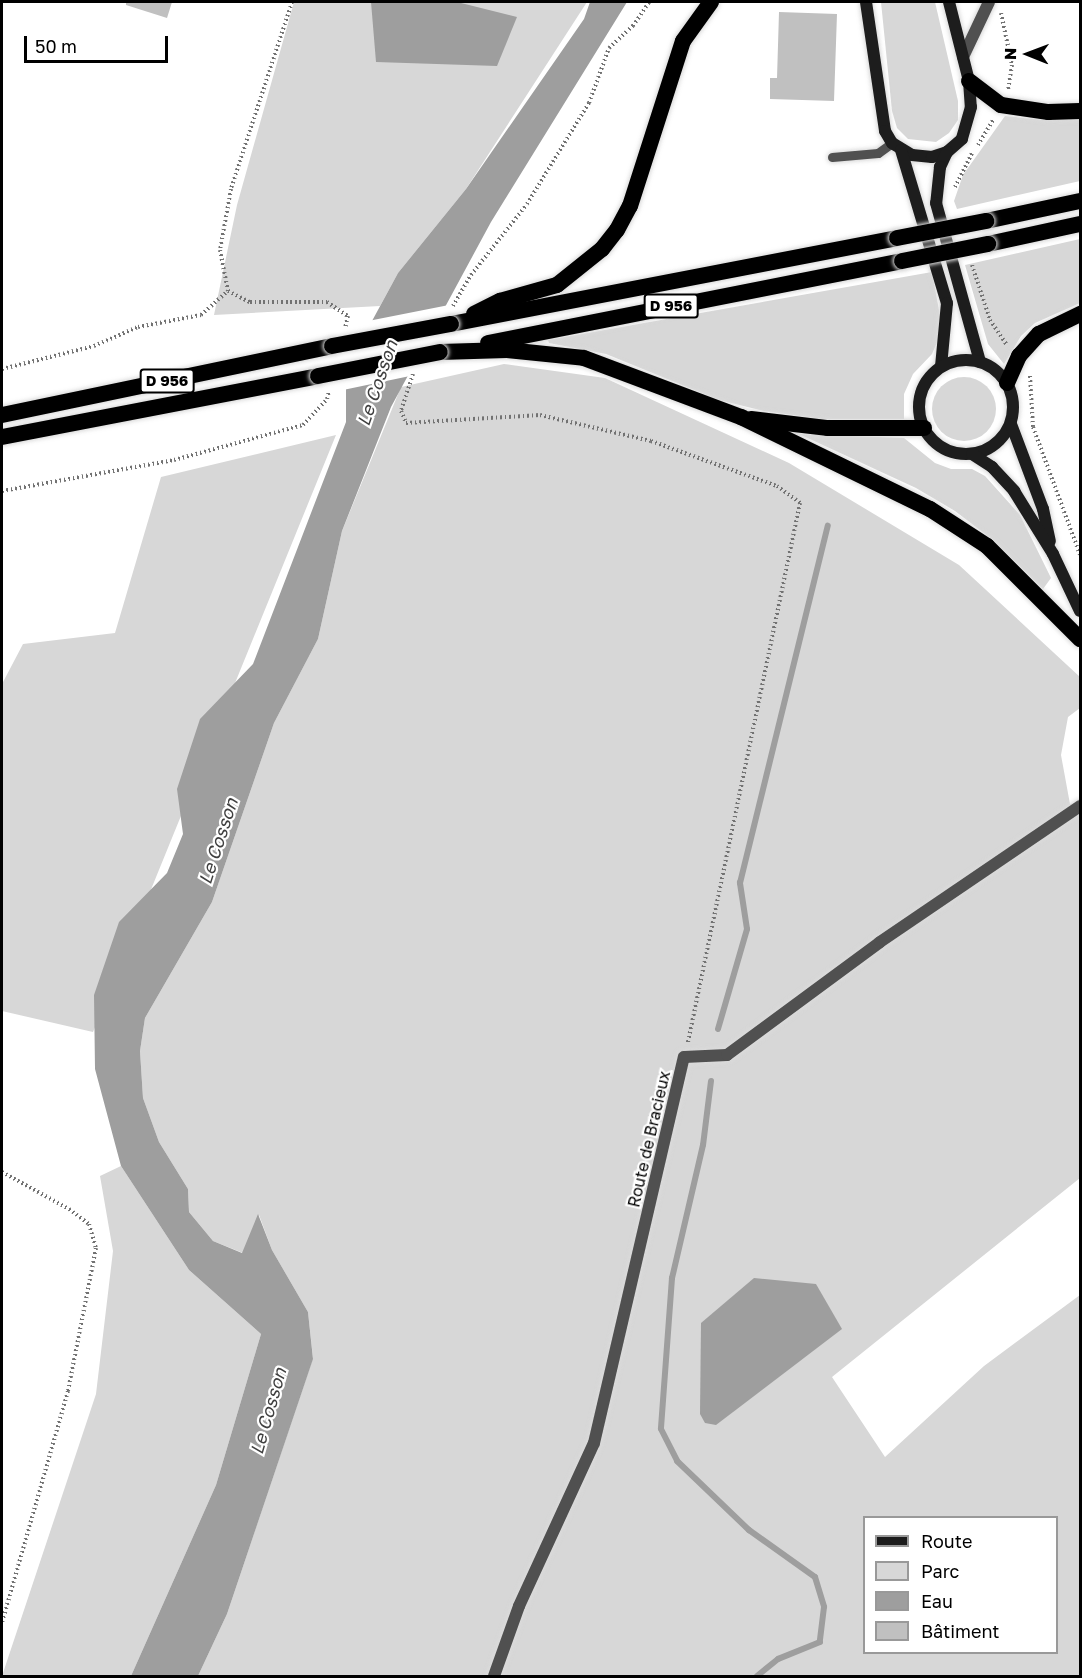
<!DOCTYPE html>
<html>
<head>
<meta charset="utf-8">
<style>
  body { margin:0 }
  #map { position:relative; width:1082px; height:1678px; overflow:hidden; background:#fff; font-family:"Golos Text",sans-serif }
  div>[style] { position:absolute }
  .green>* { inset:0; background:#d7d7d7 }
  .round { border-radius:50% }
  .water>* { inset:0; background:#9e9e9e }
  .pier>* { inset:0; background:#fff }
  .stream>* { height:6px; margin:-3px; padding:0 3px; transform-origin:3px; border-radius:3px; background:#9e9e9e }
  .building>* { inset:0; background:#c0c0c0 }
  .path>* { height:4px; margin-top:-2px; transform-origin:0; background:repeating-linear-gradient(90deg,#727272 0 1.5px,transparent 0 4.5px) }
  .roads { filter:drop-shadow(0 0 2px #dbdbdb) drop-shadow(0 0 2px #dbdbdb) }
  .service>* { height:9px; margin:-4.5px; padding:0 4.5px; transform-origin:4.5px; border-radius:4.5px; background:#505050 }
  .minor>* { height:12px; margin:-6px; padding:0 6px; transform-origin:6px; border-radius:6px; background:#505050 }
  .tertiary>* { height:12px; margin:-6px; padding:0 6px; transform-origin:6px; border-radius:6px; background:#505050 }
  .secondary>* { height:12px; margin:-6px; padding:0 6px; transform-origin:6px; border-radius:6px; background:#1d1d1d }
  .secondary>.ring { margin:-6px; padding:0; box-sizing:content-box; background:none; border:12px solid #1d1d1d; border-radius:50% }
  .trunk>* { height:16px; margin:-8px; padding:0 8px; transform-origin:8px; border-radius:8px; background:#000 }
  .bridges { filter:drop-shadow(0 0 2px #dbdbdb) drop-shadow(0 0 2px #dbdbdb) }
  .trunk-bridge>* { height:16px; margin:-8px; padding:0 8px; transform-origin:8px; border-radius:8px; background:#000 }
  span { translate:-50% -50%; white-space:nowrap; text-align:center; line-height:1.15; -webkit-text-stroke:4.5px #fff; paint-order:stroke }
  .shield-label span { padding:2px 4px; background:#fff; border:2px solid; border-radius:4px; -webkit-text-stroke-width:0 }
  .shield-label { font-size:15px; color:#000; font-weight:700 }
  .street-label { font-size:16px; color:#000 }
  .water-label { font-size:18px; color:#3f3f3f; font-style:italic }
  .frame { position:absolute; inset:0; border:3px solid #000; pointer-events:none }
  .legend { position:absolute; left:863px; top:1516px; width:195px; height:138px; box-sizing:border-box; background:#fff; border:2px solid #999; margin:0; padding:8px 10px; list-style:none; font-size:18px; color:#000 }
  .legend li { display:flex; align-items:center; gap:12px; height:30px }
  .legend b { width:30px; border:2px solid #999 }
  .north { position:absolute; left:998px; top:24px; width:60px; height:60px; -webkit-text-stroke:4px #fff; paint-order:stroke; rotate:271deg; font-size:16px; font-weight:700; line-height:24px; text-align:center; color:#000 }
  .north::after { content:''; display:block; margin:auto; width:21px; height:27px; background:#000; clip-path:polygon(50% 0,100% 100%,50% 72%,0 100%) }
  .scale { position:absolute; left:24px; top:36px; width:144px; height:27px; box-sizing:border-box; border:3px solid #000; border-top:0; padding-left:8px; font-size:18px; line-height:21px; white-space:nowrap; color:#000; -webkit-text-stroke:4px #fff; paint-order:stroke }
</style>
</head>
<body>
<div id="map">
  <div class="green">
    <div style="clip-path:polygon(294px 2px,587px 2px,466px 189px,398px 273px,380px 306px,214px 315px,237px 205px)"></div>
    <div style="clip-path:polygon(881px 2px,935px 2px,958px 101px,958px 120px,949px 133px,936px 142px,908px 139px,897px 128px,892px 111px)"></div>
    <div style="clip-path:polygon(1005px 116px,1044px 120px,1080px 119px,1080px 181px,957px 209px,954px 201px,963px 175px)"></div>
    <div style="clip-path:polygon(1080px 239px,1080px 303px,1035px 323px,1021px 336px,1004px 364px,988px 344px,965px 265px)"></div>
    <div style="clip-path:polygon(932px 272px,941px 321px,938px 340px,932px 354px,913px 374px,904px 394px,904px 419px,822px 419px,764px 411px,719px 400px,606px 354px,549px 343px,548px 340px)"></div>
    <div style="clip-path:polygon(evenodd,504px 364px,605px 378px,789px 463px,959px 565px,1080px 677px,1080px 708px,1068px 717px,1061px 755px,1070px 804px,1080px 803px,1080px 1178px,832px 1377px,885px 1457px,984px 1366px,1080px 1295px,1080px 1676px,198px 1676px,227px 1614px,313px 1358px,308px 1312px,272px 1250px,259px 1215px,243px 1253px,213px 1241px,189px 1212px,188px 1189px,159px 1142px,143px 1098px,140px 1051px,145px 1018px,212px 902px,274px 723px,318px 639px,342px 531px,401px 387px,504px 364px,864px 1518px,1056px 1518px,1056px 1652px,864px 1652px,864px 1518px)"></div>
    <div class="round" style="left:932px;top:377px;width:64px;height:64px"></div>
    <div style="clip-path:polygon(799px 434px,904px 438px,935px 463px,951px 469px,972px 469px,985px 476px,1020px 515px,1051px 578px,1043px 589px,993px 540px,955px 511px,916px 488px)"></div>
    <div style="clip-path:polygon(336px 435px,93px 1032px,2px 1011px,2px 684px,23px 644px,115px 633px,161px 477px)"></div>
    <div style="clip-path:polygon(121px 1166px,189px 1270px,261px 1334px,216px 1485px,131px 1676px,2px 1676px,96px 1394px,113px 1251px,100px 1176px)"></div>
  </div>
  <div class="water">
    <div style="clip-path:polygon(371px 2px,457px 2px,517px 17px,497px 66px,376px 62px)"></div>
    <div style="clip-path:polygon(590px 2px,627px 2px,491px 222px,391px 407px,342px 531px,318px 639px,274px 723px,212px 902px,145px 1018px,140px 1051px,143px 1098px,159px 1142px,188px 1189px,189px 1212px,213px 1241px,242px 1253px,258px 1214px,272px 1250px,308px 1312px,313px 1359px,227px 1614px,198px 1676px,131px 1676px,216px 1485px,261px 1334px,189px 1270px,121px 1166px,95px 1069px,94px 995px,119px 922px,167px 873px,183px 834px,177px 789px,200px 719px,253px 664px,346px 422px,346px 389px,372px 321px,398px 273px,466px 189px,584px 19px)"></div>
    <div style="clip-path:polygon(754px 1278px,816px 1284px,842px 1329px,716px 1425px,705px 1423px,700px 1414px,701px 1323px)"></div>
  </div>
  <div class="pier">
    <div style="clip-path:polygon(449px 305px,410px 376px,343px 390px,368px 321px)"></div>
  </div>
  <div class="stream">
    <div style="left:718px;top:1029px;width:104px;rotate:-73.8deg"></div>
    <div style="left:747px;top:929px;width:47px;rotate:-98.7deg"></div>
    <div style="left:740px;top:883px;width:368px;rotate:-76.2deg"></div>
    <div style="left:711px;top:1081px;width:64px;rotate:97.1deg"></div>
    <div style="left:703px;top:1145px;width:137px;rotate:103.1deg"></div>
    <div style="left:672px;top:1278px;width:151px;rotate:94.2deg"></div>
    <div style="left:661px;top:1429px;width:36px;rotate:63deg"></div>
    <div style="left:677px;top:1461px;width:100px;rotate:43.8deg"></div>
    <div style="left:749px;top:1530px;width:81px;rotate:35.5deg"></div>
    <div style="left:815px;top:1577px;width:31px;rotate:73deg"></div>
    <div style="left:824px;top:1607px;width:35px;rotate:97deg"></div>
    <div style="left:820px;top:1642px;width:45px;rotate:158deg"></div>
    <div style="left:778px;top:1659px;width:27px;rotate:141deg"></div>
  </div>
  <div class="building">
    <div style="clip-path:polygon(126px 2px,172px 2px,167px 18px,126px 5px)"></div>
    <div style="clip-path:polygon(779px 12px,837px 14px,834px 101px,770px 99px,770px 78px,777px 78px)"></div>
  </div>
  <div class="path">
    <div style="left:292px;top:2px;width:197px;rotate:108.1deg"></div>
    <div style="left:231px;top:189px;width:62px;rotate:100.2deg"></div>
    <div style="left:220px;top:250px;width:42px;rotate:79deg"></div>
    <div style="left:228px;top:291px;width:25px;rotate:27deg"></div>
    <div style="left:250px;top:302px;width:77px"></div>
    <div style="left:327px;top:302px;width:25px;rotate:34deg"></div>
    <div style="left:348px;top:316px;width:12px;rotate:104deg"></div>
    <div style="left:1001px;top:13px;width:53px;rotate:78.1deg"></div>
    <div style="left:1012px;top:65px;width:25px;rotate:99deg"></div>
    <div style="left:978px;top:145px;width:31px;rotate:-59deg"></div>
    <div style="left:955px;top:187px;width:40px;rotate:-63.4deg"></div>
    <div style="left:972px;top:265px;width:58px;rotate:71.9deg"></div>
    <div style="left:990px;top:320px;width:30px;rotate:56deg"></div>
    <div style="left:453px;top:306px;width:36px;rotate:-60deg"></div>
    <div style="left:471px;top:275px;width:90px;rotate:-51.7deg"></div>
    <div style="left:527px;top:204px;width:119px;rotate:-58.5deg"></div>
    <div style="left:589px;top:103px;width:59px;rotate:-70deg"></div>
    <div style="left:609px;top:48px;width:33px;rotate:-43deg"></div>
    <div style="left:633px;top:26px;width:29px;rotate:-56deg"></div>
    <div style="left:2px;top:369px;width:95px;rotate:-14deg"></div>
    <div style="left:94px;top:346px;width:48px;rotate:-23.4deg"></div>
    <div style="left:138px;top:327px;width:64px;rotate:-10.8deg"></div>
    <div style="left:201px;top:315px;width:36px;rotate:-42deg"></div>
    <div style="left:413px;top:374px;width:39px;rotate:108deg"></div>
    <div style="left:401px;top:411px;width:13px;rotate:67deg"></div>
    <div style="left:406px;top:423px;width:134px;rotate:-3.4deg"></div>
    <div style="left:540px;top:415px;width:114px;rotate:13.2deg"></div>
    <div style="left:651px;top:441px;width:134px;rotate:19.7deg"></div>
    <div style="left:777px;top:486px;width:29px;rotate:36deg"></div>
    <div style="left:800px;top:503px;width:551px;rotate:101.74deg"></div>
    <div style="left:1030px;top:376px;width:51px;rotate:86.6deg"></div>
    <div style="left:1033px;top:427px;width:136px;rotate:69.8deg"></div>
    <div style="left:2px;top:491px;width:175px;rotate:-10.2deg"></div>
    <div style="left:174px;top:460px;width:134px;rotate:-15.2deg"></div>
    <div style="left:303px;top:425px;width:35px;rotate:-47deg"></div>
    <div style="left:327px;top:399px;width:8px;rotate:-76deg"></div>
    <div style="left:2px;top:1172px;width:77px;rotate:28.9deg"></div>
    <div style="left:69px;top:1209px;width:25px;rotate:37deg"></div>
    <div style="left:89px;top:1224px;width:25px;rotate:74deg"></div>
    <div style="left:96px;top:1248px;width:146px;rotate:101.1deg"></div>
    <div style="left:68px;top:1391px;width:241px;rotate:105.9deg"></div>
  </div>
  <div class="roads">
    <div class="service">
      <div style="left:832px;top:157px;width:46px;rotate:-5deg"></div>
      <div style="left:878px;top:153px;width:17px;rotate:-36deg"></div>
    </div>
    <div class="minor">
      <div style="left:494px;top:1676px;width:74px;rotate:-70.3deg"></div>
      <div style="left:519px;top:1606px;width:179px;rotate:-65.3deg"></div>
      <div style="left:594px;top:1443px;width:396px;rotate:-76.9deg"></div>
      <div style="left:684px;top:1057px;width:43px;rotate:-2.7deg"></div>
      <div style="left:727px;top:1055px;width:190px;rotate:-36.4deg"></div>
      <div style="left:880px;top:942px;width:242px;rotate:-34.2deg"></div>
    </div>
    <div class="tertiary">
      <div style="left:963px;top:57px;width:61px;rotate:-64.7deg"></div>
    </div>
    <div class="secondary">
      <div style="left:866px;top:2px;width:130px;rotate:81.6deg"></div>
      <div style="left:885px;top:131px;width:14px;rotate:60deg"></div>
      <div style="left:892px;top:143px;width:23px;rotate:31deg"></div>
      <div style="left:912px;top:155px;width:20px;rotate:6deg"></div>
      <div style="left:932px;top:157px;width:16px;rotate:-18deg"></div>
      <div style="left:949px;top:2px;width:81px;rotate:75.8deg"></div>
      <div style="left:969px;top:81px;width:26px;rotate:86deg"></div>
      <div style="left:971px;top:107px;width:33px;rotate:106deg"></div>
      <div style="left:962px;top:139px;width:20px;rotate:139deg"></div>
      <div style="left:947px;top:152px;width:17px;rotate:115deg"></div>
      <div style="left:940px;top:167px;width:36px;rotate:96deg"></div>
      <div style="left:936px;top:203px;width:165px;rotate:74.5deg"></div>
      <div style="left:901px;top:150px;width:160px;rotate:73.3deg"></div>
      <div style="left:947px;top:303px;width:64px;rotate:95.4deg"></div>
      <div class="ring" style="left:919px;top:360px;width:82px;height:82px"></div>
      <div style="left:1011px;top:424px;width:91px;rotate:69.4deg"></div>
      <div style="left:1043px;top:509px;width:33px;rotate:78deg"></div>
      <div style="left:972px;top:454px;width:24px;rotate:33deg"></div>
      <div style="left:992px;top:467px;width:33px;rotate:47deg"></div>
      <div style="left:1014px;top:491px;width:74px;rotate:58.2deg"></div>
      <div style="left:1053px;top:554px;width:63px;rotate:64.7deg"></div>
    </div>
    <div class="trunk">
      <div style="left:969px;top:81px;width:40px;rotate:37deg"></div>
      <div style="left:1001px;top:105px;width:48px;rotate:8.5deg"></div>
      <div style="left:1048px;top:112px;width:32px;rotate:-2deg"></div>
      <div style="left:986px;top:221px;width:96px;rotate:-12deg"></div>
      <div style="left:988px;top:244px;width:94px;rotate:-12.3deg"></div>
      <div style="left:474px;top:314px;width:29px;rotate:-27deg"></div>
      <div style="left:500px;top:301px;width:59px;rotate:-15.7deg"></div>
      <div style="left:557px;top:285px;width:58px;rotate:-38.7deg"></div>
      <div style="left:602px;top:249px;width:24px;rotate:-52deg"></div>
      <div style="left:617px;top:230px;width:27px;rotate:-62deg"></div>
      <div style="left:630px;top:206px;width:173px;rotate:-72.2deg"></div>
      <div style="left:683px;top:41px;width:48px;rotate:-54.3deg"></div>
      <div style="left:451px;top:324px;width:454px;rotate:-10.9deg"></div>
      <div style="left:488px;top:343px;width:422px;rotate:-11.2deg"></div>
      <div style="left:440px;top:352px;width:67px;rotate:-1.7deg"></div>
      <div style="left:507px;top:350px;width:77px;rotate:5.9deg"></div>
      <div style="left:584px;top:358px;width:168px;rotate:20.6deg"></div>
      <div style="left:741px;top:417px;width:210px;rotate:26deg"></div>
      <div style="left:930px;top:509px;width:68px;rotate:33deg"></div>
      <div style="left:987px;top:546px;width:132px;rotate:45deg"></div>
      <div style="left:1007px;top:383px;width:30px;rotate:-66deg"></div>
      <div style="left:1019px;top:356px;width:30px;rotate:-48deg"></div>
      <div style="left:1039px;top:334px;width:46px;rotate:-26deg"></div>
      <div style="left:2px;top:415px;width:337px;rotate:-11.8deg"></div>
      <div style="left:751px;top:419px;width:78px;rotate:6.7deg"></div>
      <div style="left:828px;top:428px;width:96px"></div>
      <div style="left:2px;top:437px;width:322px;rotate:-10.9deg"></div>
    </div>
  </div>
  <div class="bridges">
    <div class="trunk-bridge">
      <div style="left:897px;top:238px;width:91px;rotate:-10.8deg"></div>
      <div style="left:902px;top:261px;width:88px;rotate:-11.2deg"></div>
      <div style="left:332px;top:346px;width:121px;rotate:-10.5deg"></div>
      <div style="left:318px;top:376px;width:124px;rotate:-11.1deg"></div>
    </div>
  </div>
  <div class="shield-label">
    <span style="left:671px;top:306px">D 956</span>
    <span style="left:167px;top:381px">D 956</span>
  </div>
  <div class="street-label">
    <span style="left:649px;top:1139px;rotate:-77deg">Route de Bracieux</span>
  </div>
  <div class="water-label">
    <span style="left:377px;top:383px;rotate:-71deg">Le Cosson</span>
    <span style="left:218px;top:841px;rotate:-72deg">Le Cosson</span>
    <span style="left:268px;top:1411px;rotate:-74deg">Le Cosson</span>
  </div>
  <div class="frame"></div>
  <ul class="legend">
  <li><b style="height:8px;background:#1d1d1d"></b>Route</li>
  <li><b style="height:16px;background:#d7d7d7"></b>Parc</li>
  <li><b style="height:16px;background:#9e9e9e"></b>Eau</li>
  <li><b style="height:16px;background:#c0c0c0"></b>Bâtiment</li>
  </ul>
  <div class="north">N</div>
  <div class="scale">50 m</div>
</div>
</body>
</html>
